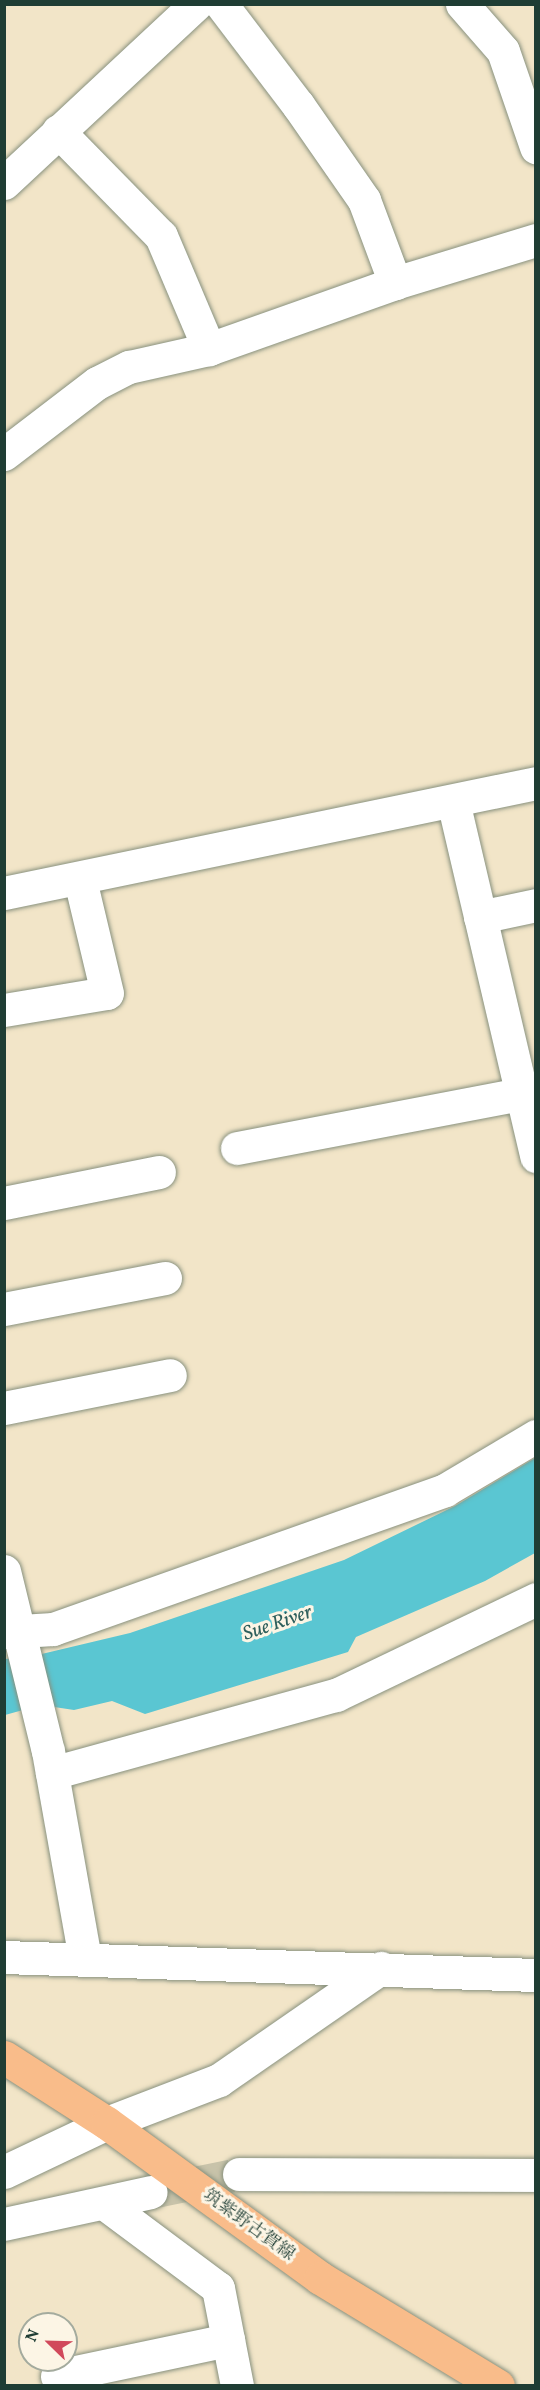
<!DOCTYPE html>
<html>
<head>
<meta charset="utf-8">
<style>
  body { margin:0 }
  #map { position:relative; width:540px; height:2390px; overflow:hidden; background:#f2e5c8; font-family:Vollkorn,"Noto Serif JP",serif }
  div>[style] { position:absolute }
  .water>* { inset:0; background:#5ac6d2 }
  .minor-tunnel>* { height:33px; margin-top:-16.5px; transform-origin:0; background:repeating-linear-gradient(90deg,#c8c3aa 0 33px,transparent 0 49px) }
  .roads { filter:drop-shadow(0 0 2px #88917e) drop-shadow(0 0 2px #88917e) }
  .minor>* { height:33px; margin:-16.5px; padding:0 16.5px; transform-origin:16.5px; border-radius:16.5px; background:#fff }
  .major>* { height:33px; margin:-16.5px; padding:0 16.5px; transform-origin:16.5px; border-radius:16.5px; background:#f9bc8a }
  span { translate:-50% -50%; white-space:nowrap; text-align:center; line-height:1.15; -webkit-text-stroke:6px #fcf5e5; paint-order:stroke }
  .street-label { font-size:18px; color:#1f3d34 }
  .water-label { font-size:20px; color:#2e5f5c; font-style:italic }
  .frame { position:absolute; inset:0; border:6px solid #1f3d34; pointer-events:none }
  .north { position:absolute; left:18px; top:2312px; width:60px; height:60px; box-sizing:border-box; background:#fcf5e5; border:2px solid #a4ab9e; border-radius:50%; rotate:293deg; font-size:16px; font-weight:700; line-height:24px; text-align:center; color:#1f3d34 }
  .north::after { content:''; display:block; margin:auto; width:21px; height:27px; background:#d1495b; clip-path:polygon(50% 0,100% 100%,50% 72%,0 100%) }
</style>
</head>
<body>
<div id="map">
  <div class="water">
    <div style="clip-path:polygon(535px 1458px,535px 1553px,485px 1581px,356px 1637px,348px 1652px,145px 1714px,112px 1701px,74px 1710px,41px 1705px,5px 1715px,5px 1659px,29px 1657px,130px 1633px,344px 1560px,455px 1506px)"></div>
  </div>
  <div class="minor-tunnel">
    <div style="left:151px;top:2192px;width:90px;rotate:-11.6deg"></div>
  </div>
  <div class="roads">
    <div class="minor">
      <div style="left:221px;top:4px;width:127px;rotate:52.7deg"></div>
      <div style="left:298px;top:105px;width:116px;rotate:55.2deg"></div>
      <div style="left:364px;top:200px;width:89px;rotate:69.5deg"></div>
      <div style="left:462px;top:4px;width:62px;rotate:48.9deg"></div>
      <div style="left:503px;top:51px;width:102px;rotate:71deg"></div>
      <div style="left:58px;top:131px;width:147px;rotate:45.6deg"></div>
      <div style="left:161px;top:236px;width:123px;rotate:67deg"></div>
      <div style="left:4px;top:183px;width:262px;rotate:-43deg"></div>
      <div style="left:4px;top:454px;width:117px;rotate:-37.4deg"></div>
      <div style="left:97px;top:383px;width:36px;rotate:-27deg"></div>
      <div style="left:129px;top:367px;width:82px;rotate:-12.7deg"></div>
      <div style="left:209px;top:349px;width:197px;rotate:-19.5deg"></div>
      <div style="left:395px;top:283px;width:147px;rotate:-17deg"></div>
      <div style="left:453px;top:801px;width:365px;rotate:76.8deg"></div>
      <div style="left:4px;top:893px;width:543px;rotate:-11.68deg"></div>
      <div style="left:480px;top:917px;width:57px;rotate:-12.1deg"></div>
      <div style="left:4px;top:1010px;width:104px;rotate:-9.4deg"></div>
      <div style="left:107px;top:993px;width:116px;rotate:-103.4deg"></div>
      <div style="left:237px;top:1148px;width:304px;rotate:-10.8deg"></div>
      <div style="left:4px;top:1203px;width:158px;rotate:-11.3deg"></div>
      <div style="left:4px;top:1309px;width:164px;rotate:-10.9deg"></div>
      <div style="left:4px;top:1408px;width:169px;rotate:-11.2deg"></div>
      <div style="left:4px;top:1571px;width:185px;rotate:76.3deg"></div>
      <div style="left:48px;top:1751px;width:211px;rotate:79.9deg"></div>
      <div style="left:4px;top:1632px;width:49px;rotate:-3.5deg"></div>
      <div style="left:53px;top:1629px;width:416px;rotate:-19.5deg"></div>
      <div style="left:445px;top:1490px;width:106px;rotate:-30.7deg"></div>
      <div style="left:52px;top:1773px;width:295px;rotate:-15.4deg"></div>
      <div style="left:336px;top:1695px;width:222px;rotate:-25.6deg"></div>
      <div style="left:4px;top:1957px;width:532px;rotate:1.94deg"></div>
      <div style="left:4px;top:2172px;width:114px;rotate:-25.4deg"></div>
      <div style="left:107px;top:2123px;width:120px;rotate:-21deg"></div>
      <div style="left:219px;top:2080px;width:197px;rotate:-34.7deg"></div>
      <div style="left:239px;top:2174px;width:297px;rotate:0.2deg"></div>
      <div style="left:104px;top:2203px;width:142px;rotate:36.7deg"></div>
      <div style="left:218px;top:2288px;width:100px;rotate:79deg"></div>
      <div style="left:4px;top:2224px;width:150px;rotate:-12.3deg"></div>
      <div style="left:57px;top:2376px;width:175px;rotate:-11.9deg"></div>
    </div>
    <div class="major">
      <div style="left:4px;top:2057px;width:122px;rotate:32.7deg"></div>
      <div style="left:107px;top:2123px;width:263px;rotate:36deg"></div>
      <div style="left:320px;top:2278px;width:208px;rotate:31.2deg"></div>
    </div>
  </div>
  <div class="street-label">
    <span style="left:248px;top:2226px;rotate:36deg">筑紫野古賀線</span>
  </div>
  <div class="water-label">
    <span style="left:278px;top:1624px;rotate:-19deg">Sue River</span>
  </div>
  <div class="frame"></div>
  <div class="north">N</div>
</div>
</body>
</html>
